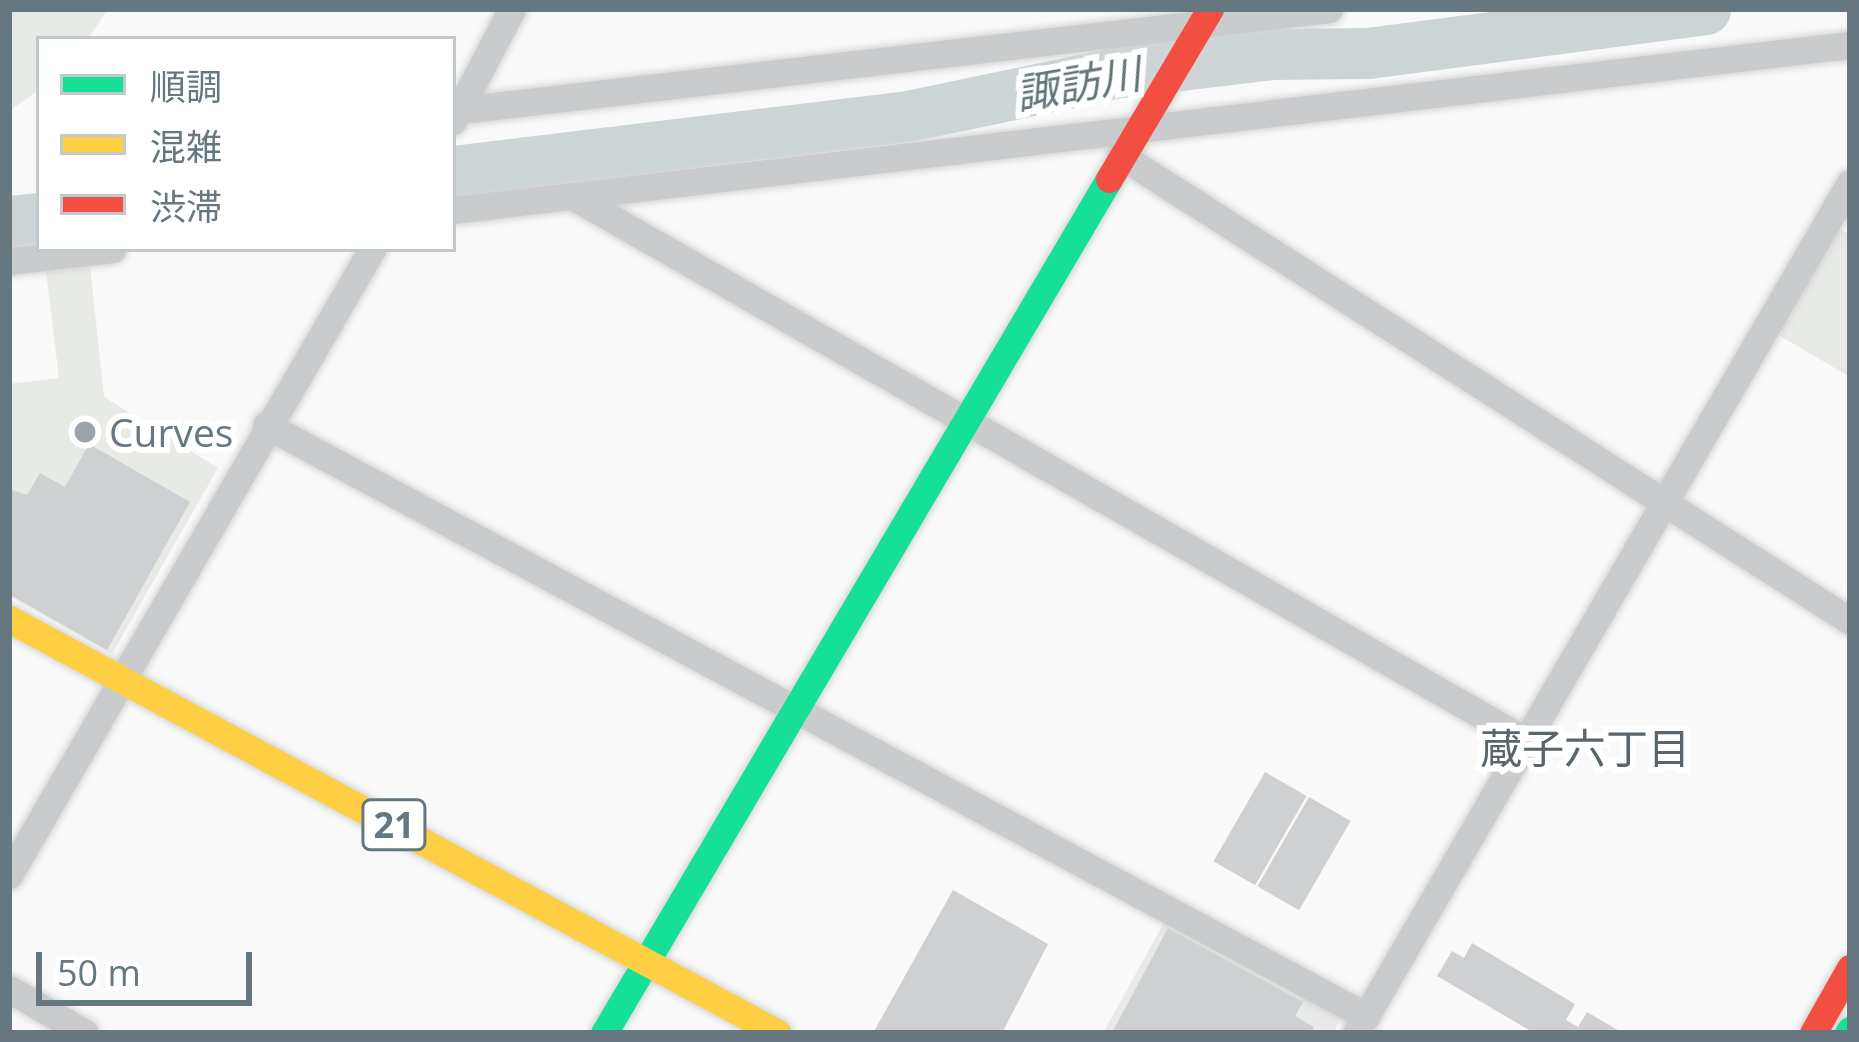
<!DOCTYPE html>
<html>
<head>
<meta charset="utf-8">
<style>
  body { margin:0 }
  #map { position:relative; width:1859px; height:1042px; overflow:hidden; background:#f9f9f9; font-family:"Open Sans","Noto Sans JP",sans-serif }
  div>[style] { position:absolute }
  .built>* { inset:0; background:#e8e9e9 }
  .green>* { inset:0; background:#e8eae6 }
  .river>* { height:51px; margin:-25.5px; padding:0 25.5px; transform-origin:25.5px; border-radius:25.5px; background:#ccd4d6 }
  .building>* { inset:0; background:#ced0d1; transform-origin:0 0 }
  .roads { filter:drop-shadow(0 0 3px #d4d5d6) drop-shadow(0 0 3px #d4d5d6) }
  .street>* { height:27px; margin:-13.5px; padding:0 13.5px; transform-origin:13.5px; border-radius:13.5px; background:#cacbcc }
  .fast>* { height:27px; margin:-13.5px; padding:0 13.5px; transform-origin:13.5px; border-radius:13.5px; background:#16e098 }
  .slow>* { height:27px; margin:-13.5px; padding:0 13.5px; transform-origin:13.5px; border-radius:13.5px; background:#ffcf43 }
  .jam>* { height:27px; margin:-13.5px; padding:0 13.5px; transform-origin:13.5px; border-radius:13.5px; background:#f24e42 }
  .dots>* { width:33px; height:33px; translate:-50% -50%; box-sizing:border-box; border:6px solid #fff; border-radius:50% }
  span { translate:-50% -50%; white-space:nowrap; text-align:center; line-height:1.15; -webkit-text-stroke:12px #fff; paint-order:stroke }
  .shield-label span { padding:3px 9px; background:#fff; border:3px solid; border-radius:9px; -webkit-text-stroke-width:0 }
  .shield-label { font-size:36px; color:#67777f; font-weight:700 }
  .poi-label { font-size:39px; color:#67777f }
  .left { translate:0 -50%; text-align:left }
  .water-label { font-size:42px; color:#637579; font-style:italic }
  .neighbourhood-label { font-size:42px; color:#59656b }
  .frame { position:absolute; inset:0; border:12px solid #67777f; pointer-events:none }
  .legend { position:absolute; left:36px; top:36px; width:420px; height:216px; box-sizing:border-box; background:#fff; border:3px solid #c2c9cc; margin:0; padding:15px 21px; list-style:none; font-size:36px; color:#67777f }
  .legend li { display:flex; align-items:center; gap:24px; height:60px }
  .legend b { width:60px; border:3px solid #c2c9cc }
  .scale { position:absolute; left:36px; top:952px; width:216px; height:54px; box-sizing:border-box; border:6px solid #67777f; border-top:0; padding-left:15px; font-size:36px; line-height:42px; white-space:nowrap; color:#67777f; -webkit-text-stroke:9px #fff; paint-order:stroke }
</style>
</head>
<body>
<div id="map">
  <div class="built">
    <div style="clip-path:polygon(1165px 921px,1341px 1018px,1333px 1033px,1103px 1033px)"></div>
  </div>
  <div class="green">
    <div style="clip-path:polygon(9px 9px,108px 9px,88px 39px,39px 39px,39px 90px,9px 111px)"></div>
    <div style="clip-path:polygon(1837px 227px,1850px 235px,1850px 377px,1775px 333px)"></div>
    <div style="clip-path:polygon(90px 266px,104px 397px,218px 468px,112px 654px,9px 596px,9px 384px,59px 378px,46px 271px)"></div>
  </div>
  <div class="river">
    <div style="left:453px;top:171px;width:458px;rotate:-6.9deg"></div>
    <div style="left:908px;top:116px;width:210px;rotate:-11.8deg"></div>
    <div style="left:1114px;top:73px;width:157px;rotate:-6.9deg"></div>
    <div style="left:1270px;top:54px;width:98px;rotate:-0.6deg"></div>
    <div style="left:1368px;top:53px;width:340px;rotate:-7.4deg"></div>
    <div style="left:9px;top:221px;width:30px;rotate:-6deg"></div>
  </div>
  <div class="building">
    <div style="clip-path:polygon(89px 444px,190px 502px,107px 650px,9px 594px,9px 489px,27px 495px,40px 473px,65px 487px)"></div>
    <div style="left:1265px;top:772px;width:48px;height:103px;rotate:30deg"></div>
    <div style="left:1309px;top:797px;width:48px;height:103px;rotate:30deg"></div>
    <div style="clip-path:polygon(953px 890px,1048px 944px,1002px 1033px,873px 1033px)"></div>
    <div style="clip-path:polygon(1168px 928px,1303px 1002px,1295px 1016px,1314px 1027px,1311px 1033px,1112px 1033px)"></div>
    <div style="clip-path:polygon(1472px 943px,1575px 1004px,1566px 1020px,1578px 1027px,1587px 1012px,1623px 1033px,1534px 1033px,1437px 976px,1452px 951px,1464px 958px)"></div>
  </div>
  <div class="roads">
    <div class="street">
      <div style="left:460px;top:110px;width:875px;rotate:-6.63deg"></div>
      <div style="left:453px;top:121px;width:127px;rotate:-62.2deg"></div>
      <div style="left:1120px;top:155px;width:866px;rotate:32.55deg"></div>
      <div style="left:574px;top:197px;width:1097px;rotate:29.72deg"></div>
      <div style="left:453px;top:210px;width:1407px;rotate:-6.74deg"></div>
      <div style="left:9px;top:261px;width:104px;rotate:-6.6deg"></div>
      <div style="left:266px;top:425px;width:1249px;rotate:28.25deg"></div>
      <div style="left:9px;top:875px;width:724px;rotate:-59.89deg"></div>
      <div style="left:9px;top:989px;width:88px;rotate:30.1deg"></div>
      <div style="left:1356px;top:1033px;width:983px;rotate:-59.84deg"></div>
    </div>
    <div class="fast">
      <div style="left:604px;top:1033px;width:992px;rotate:-59.4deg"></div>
      <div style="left:1848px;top:1033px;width:4px;rotate:-56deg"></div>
    </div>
    <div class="slow">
      <div style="left:9px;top:619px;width:873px;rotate:28.3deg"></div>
    </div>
    <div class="jam">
      <div style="left:1109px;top:179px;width:198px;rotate:-59.3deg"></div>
      <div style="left:1813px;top:1033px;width:75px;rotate:-60.4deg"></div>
    </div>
  </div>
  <div class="dots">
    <div style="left:85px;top:432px;background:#9aa4aa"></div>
  </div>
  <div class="shield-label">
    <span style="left:394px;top:825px">21</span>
  </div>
  <div class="poi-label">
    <span class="left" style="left:109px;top:432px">Curves</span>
  </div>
  <div class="water-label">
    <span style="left:1078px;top:83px;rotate:-10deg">諏訪川</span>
  </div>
  <div class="neighbourhood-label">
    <span style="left:1585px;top:748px">蔵子六丁目</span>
  </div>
  <div class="frame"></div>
  <ul class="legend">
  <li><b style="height:15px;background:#16e098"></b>順調</li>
  <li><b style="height:15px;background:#ffcf43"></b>混雑</li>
  <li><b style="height:15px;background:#f24e42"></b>渋滞</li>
  </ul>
  <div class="scale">50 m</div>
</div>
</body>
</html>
